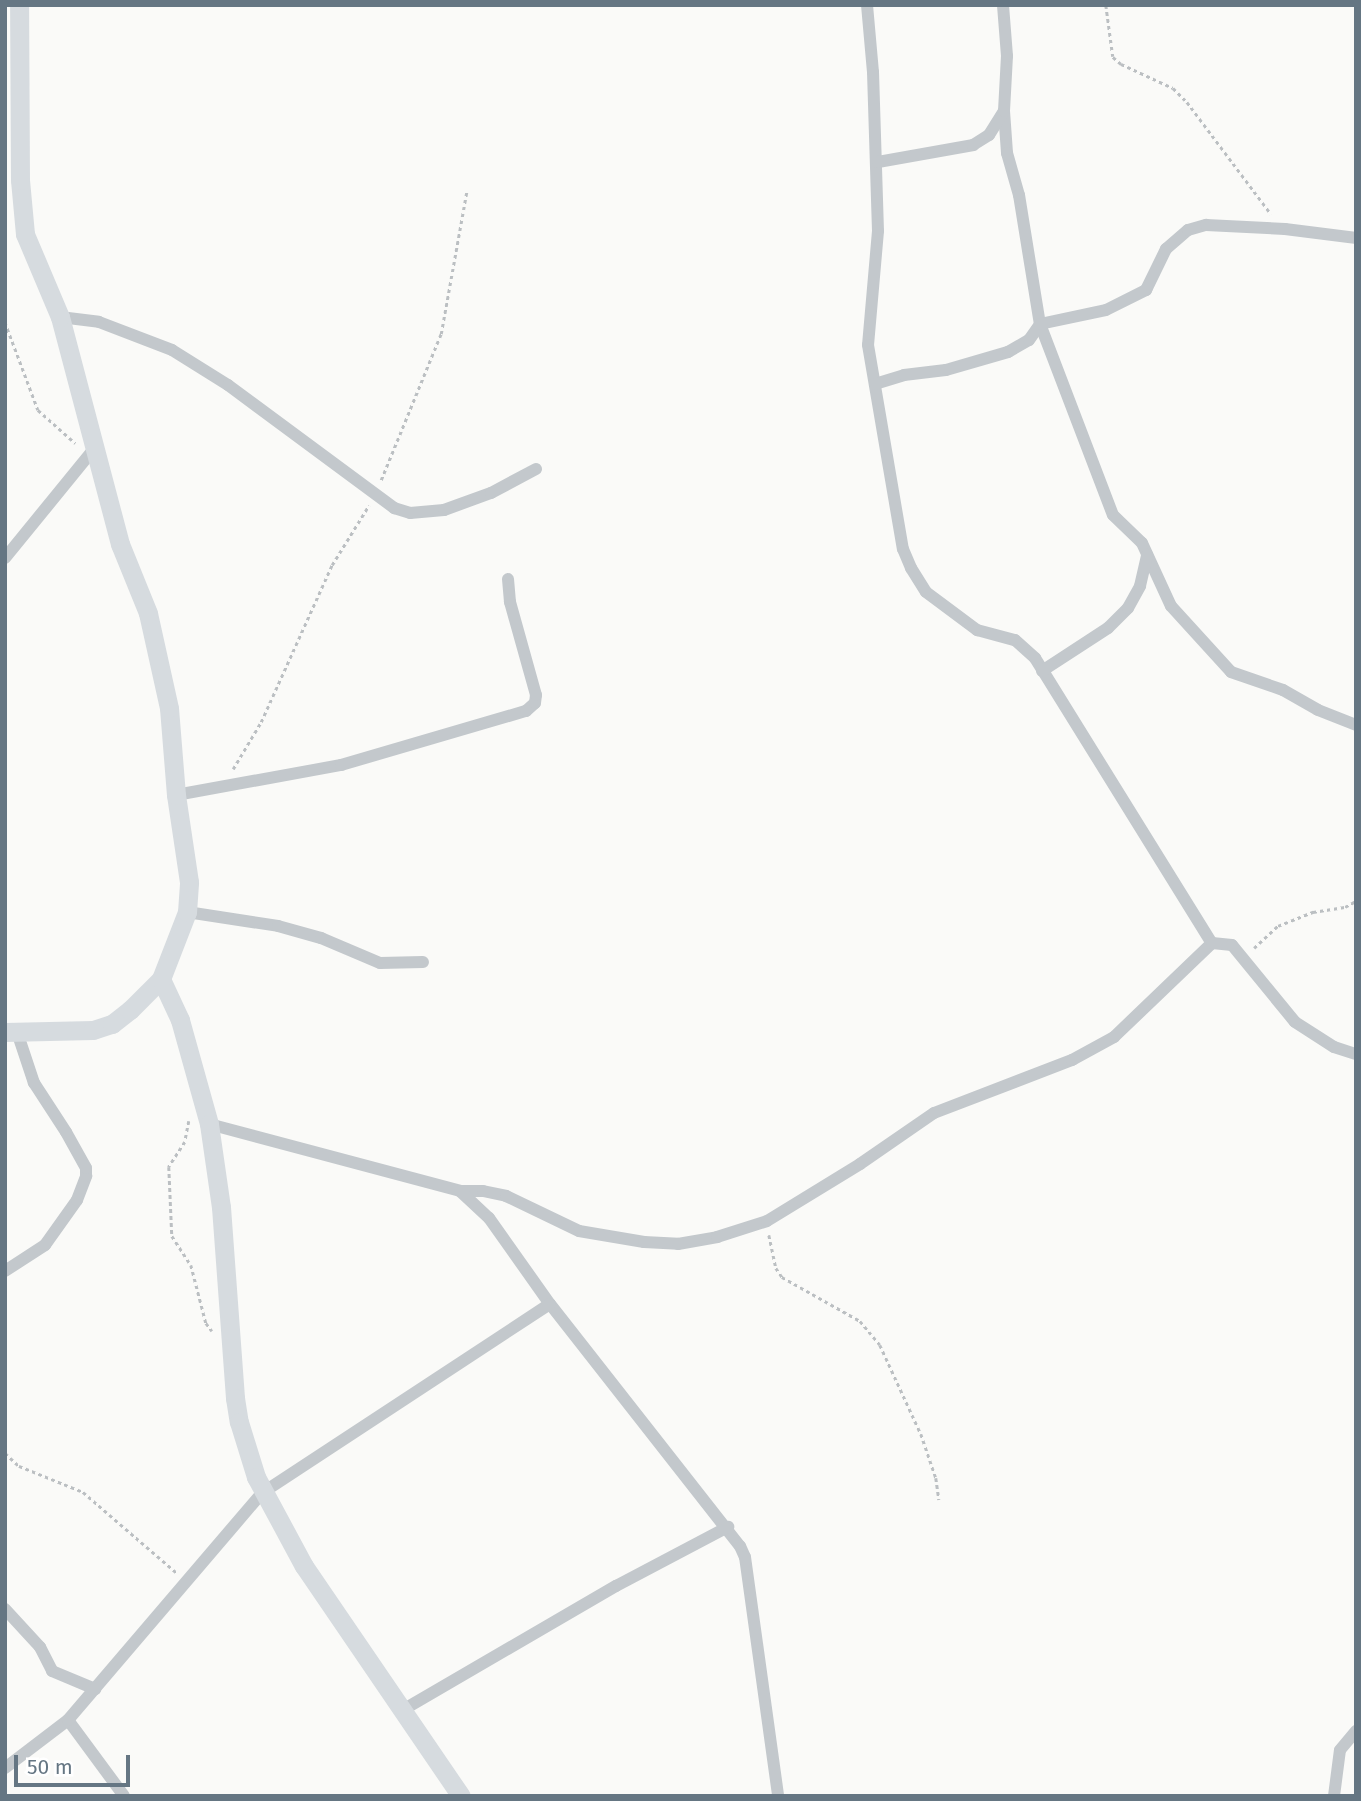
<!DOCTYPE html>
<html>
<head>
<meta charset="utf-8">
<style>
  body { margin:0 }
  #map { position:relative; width:1361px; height:1801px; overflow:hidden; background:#fafaf8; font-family:"Fira Sans",sans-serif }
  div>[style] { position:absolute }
  .path>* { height:2.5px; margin-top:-1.25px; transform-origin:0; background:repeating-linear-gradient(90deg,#bbbfc2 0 3.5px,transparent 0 7px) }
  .street>* { height:12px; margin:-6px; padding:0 6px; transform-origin:6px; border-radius:6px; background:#c3c8cc }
  .secondary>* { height:19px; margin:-9.5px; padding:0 9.5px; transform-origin:9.5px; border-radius:9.5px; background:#d6dbdf }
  span { translate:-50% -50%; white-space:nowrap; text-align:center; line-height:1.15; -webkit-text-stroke:7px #fff; paint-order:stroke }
  .frame { position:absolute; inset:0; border:7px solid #657683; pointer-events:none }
  .scale { position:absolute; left:14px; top:1755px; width:116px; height:32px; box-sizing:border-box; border:4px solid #657683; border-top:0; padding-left:9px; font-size:21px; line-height:24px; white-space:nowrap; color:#657683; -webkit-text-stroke:5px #fff; paint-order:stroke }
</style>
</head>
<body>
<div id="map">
  <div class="path">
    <div style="left:1106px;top:5px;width:52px;rotate:82.3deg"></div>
    <div style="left:1113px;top:57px;width:11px;rotate:41deg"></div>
    <div style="left:1121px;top:64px;width:57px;rotate:24.8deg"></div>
    <div style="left:1173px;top:88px;width:20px;rotate:45deg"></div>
    <div style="left:1187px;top:102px;width:140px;rotate:53.1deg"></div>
    <div style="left:5px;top:322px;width:94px;rotate:69.4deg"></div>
    <div style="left:38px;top:410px;width:50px;rotate:41.7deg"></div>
    <div style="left:381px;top:480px;width:158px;rotate:-67.7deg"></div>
    <div style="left:441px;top:334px;width:146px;rotate:-79.8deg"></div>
    <div style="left:233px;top:769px;width:55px;rotate:-59.2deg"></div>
    <div style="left:261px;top:722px;width:172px;rotate:-65.7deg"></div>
    <div style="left:332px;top:565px;width:70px;rotate:-58.3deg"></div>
    <div style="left:1254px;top:948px;width:33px;rotate:-43deg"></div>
    <div style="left:1278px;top:926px;width:38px;rotate:-22deg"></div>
    <div style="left:1313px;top:912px;width:32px;rotate:-9deg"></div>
    <div style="left:1345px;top:907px;width:13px;rotate:-29deg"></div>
    <div style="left:189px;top:1121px;width:21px;rotate:101deg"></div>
    <div style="left:185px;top:1142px;width:30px;rotate:123deg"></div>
    <div style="left:169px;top:1167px;width:69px;rotate:87.5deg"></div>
    <div style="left:172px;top:1236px;width:35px;rotate:57deg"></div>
    <div style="left:191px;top:1265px;width:60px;rotate:75.5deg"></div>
    <div style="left:206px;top:1323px;width:10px;rotate:53deg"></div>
    <div style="left:769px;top:1235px;width:34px;rotate:78deg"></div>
    <div style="left:776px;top:1268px;width:11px;rotate:56deg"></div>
    <div style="left:782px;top:1277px;width:90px;rotate:29.4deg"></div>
    <div style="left:860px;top:1321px;width:31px;rotate:50deg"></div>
    <div style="left:880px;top:1345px;width:98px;rotate:65.3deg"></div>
    <div style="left:921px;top:1434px;width:46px;rotate:71.2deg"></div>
    <div style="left:936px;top:1478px;width:22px;rotate:82deg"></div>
    <div style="left:5px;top:1453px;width:19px;rotate:43deg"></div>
    <div style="left:19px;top:1466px;width:69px;rotate:22.1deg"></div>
    <div style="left:83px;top:1492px;width:124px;rotate:40.8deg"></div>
    <div style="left:1356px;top:1683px;width:33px;rotate:90deg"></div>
  </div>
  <div class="street">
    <div style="left:867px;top:5px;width:67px;rotate:84.9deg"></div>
    <div style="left:873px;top:72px;width:159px;rotate:88.2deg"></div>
    <div style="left:878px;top:231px;width:114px;rotate:95deg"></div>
    <div style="left:868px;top:345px;width:207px;rotate:80.3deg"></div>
    <div style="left:903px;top:549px;width:21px;rotate:67deg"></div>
    <div style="left:911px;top:568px;width:28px;rotate:58deg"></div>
    <div style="left:926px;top:592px;width:64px;rotate:36.7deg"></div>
    <div style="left:977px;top:630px;width:39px;rotate:15deg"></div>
    <div style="left:1015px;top:640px;width:27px;rotate:42deg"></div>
    <div style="left:1035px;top:658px;width:335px;rotate:58.2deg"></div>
    <div style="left:1004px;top:111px;width:42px;rotate:85.9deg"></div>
    <div style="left:1007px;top:153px;width:44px;rotate:74.1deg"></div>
    <div style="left:1019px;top:195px;width:131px;rotate:80.8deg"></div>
    <div style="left:1040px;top:324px;width:204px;rotate:69.1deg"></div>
    <div style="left:1113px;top:515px;width:40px;rotate:44deg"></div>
    <div style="left:1142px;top:543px;width:69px;rotate:65.3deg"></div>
    <div style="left:1171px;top:606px;width:89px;rotate:47.7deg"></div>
    <div style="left:1231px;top:672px;width:55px;rotate:19.1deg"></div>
    <div style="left:1283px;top:690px;width:40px;rotate:29.7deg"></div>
    <div style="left:1318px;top:710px;width:41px;rotate:21.5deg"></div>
    <div style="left:878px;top:162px;width:97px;rotate:-10.1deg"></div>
    <div style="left:973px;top:145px;width:19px;rotate:-32deg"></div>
    <div style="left:989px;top:135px;width:28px;rotate:-58deg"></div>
    <div style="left:1004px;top:111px;width:55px;rotate:-86.9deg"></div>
    <div style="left:1007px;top:56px;width:51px;rotate:-94.5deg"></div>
    <div style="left:60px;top:317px;width:39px;rotate:7deg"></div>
    <div style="left:99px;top:322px;width:78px;rotate:21deg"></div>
    <div style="left:172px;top:350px;width:66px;rotate:32deg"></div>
    <div style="left:228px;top:385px;width:207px;rotate:36.5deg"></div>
    <div style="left:394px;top:508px;width:17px;rotate:17deg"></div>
    <div style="left:410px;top:513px;width:34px;rotate:-5deg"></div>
    <div style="left:444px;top:510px;width:50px;rotate:-19.9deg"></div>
    <div style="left:491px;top:493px;width:51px;rotate:-28.1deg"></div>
    <div style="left:875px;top:384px;width:30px;rotate:-17deg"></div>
    <div style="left:904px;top:375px;width:42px;rotate:-6.8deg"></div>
    <div style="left:946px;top:370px;width:65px;rotate:-16.2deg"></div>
    <div style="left:1008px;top:352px;width:24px;rotate:-30deg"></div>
    <div style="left:1029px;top:340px;width:19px;rotate:-55deg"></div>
    <div style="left:1040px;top:324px;width:67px;rotate:-12deg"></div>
    <div style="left:1106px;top:310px;width:45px;rotate:-26.6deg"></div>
    <div style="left:1146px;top:290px;width:46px;rotate:-64deg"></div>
    <div style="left:1166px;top:249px;width:29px;rotate:-41deg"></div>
    <div style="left:1188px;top:230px;width:19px;rotate:-16deg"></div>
    <div style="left:1206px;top:225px;width:79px;rotate:2.9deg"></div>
    <div style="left:1285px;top:229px;width:72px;rotate:7.2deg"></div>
    <div style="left:5px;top:558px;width:139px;rotate:-50.8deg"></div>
    <div style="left:1042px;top:671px;width:79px;rotate:-33.1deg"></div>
    <div style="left:1108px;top:628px;width:28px;rotate:-45deg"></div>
    <div style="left:1128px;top:608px;width:25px;rotate:-61deg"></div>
    <div style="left:1140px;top:586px;width:32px;rotate:-77deg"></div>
    <div style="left:176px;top:795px;width:168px;rotate:-10.3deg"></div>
    <div style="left:341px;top:765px;width:193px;rotate:-16.3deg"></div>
    <div style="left:526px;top:711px;width:12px;rotate:-42deg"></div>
    <div style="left:535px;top:703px;width:8px;rotate:-83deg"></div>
    <div style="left:536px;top:695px;width:97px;rotate:-105.6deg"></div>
    <div style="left:510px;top:602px;width:23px;rotate:-95deg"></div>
    <div style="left:187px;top:912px;width:92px;rotate:8.7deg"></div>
    <div style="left:278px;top:926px;width:45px;rotate:15.6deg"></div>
    <div style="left:321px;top:938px;width:64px;rotate:23deg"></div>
    <div style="left:380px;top:963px;width:43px;rotate:-1.3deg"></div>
    <div style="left:209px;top:1124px;width:260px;rotate:14.9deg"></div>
    <div style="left:460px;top:1191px;width:23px"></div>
    <div style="left:483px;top:1191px;width:24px;rotate:12deg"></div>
    <div style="left:506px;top:1196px;width:81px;rotate:25.6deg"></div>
    <div style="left:579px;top:1231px;width:66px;rotate:9.6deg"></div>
    <div style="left:644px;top:1242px;width:34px;rotate:3deg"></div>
    <div style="left:678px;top:1244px;width:40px;rotate:-10deg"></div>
    <div style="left:717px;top:1237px;width:52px;rotate:-17.7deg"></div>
    <div style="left:767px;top:1221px;width:109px;rotate:-31.5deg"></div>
    <div style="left:860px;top:1164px;width:90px;rotate:-34.6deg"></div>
    <div style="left:934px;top:1113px;width:148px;rotate:-21deg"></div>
    <div style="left:1072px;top:1060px;width:48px;rotate:-28.7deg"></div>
    <div style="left:1114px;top:1037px;width:136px;rotate:-43.8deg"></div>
    <div style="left:1212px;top:943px;width:20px;rotate:6deg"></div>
    <div style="left:1232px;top:945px;width:99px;rotate:50.7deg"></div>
    <div style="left:1295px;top:1022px;width:46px;rotate:32.7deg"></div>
    <div style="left:1334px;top:1047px;width:23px;rotate:18deg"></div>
    <div style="left:460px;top:1191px;width:40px;rotate:43deg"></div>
    <div style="left:489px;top:1218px;width:105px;rotate:54.7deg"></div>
    <div style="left:550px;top:1304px;width:308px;rotate:51.9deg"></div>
    <div style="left:740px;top:1546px;width:12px;rotate:66deg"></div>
    <div style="left:745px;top:1557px;width:241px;rotate:82.1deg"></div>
    <div style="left:5px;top:1271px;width:48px;rotate:-33deg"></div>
    <div style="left:45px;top:1245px;width:55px;rotate:-54.6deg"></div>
    <div style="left:77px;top:1200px;width:26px;rotate:-69deg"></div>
    <div style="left:86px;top:1176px;width:8px;rotate:-90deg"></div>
    <div style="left:86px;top:1168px;width:41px;rotate:-119.1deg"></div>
    <div style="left:66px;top:1132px;width:59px;rotate:-123.1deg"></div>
    <div style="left:34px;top:1083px;width:54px;rotate:-108.4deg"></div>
    <div style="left:5px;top:1609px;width:52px;rotate:47.4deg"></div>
    <div style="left:40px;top:1647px;width:27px;rotate:63deg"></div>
    <div style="left:52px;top:1671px;width:47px;rotate:22.7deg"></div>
    <div style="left:401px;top:1711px;width:249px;rotate:-30.2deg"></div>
    <div style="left:616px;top:1586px;width:127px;rotate:-27.8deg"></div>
    <div style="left:68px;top:1720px;width:94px;rotate:53.6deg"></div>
    <div style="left:5px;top:1768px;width:79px;rotate:-37.3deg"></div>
    <div style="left:68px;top:1720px;width:299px;rotate:-49.5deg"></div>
    <div style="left:262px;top:1493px;width:344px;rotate:-33.3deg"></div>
    <div style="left:1334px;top:1796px;width:46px;rotate:-82.6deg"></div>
    <div style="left:1340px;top:1750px;width:25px;rotate:-50deg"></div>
  </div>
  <div class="secondary">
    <div style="left:161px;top:979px;width:45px;rotate:65.1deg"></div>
    <div style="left:180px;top:1020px;width:108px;rotate:74.4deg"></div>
    <div style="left:209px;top:1124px;width:84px;rotate:81.8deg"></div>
    <div style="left:221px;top:1207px;width:192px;rotate:85.8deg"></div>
    <div style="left:235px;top:1398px;width:24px;rotate:81deg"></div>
    <div style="left:239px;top:1422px;width:58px;rotate:72.8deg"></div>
    <div style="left:256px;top:1477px;width:101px;rotate:61.7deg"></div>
    <div style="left:304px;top:1566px;width:278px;rotate:55.7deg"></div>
    <div style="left:5px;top:1032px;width:88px;rotate:-1.3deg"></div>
    <div style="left:93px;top:1030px;width:20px;rotate:-18deg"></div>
    <div style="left:112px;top:1024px;width:23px;rotate:-38deg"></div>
    <div style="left:130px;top:1010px;width:44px;rotate:-45deg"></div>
    <div style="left:161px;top:979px;width:72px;rotate:-68.8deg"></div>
    <div style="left:187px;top:912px;width:30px;rotate:-86deg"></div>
    <div style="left:189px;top:882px;width:88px;rotate:-98.5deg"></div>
    <div style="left:176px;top:795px;width:87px;rotate:-94.6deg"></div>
    <div style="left:169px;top:708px;width:97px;rotate:-102.5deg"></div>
    <div style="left:148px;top:613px;width:74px;rotate:-112.1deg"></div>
    <div style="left:120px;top:544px;width:235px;rotate:-104.8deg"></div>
    <div style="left:60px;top:317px;width:90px;rotate:-112.9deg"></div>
    <div style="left:25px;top:234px;width:54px;rotate:-95.3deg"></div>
    <div style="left:20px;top:180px;width:175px;rotate:-90.3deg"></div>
  </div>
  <div class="frame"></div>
  <div class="scale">50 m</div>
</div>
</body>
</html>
